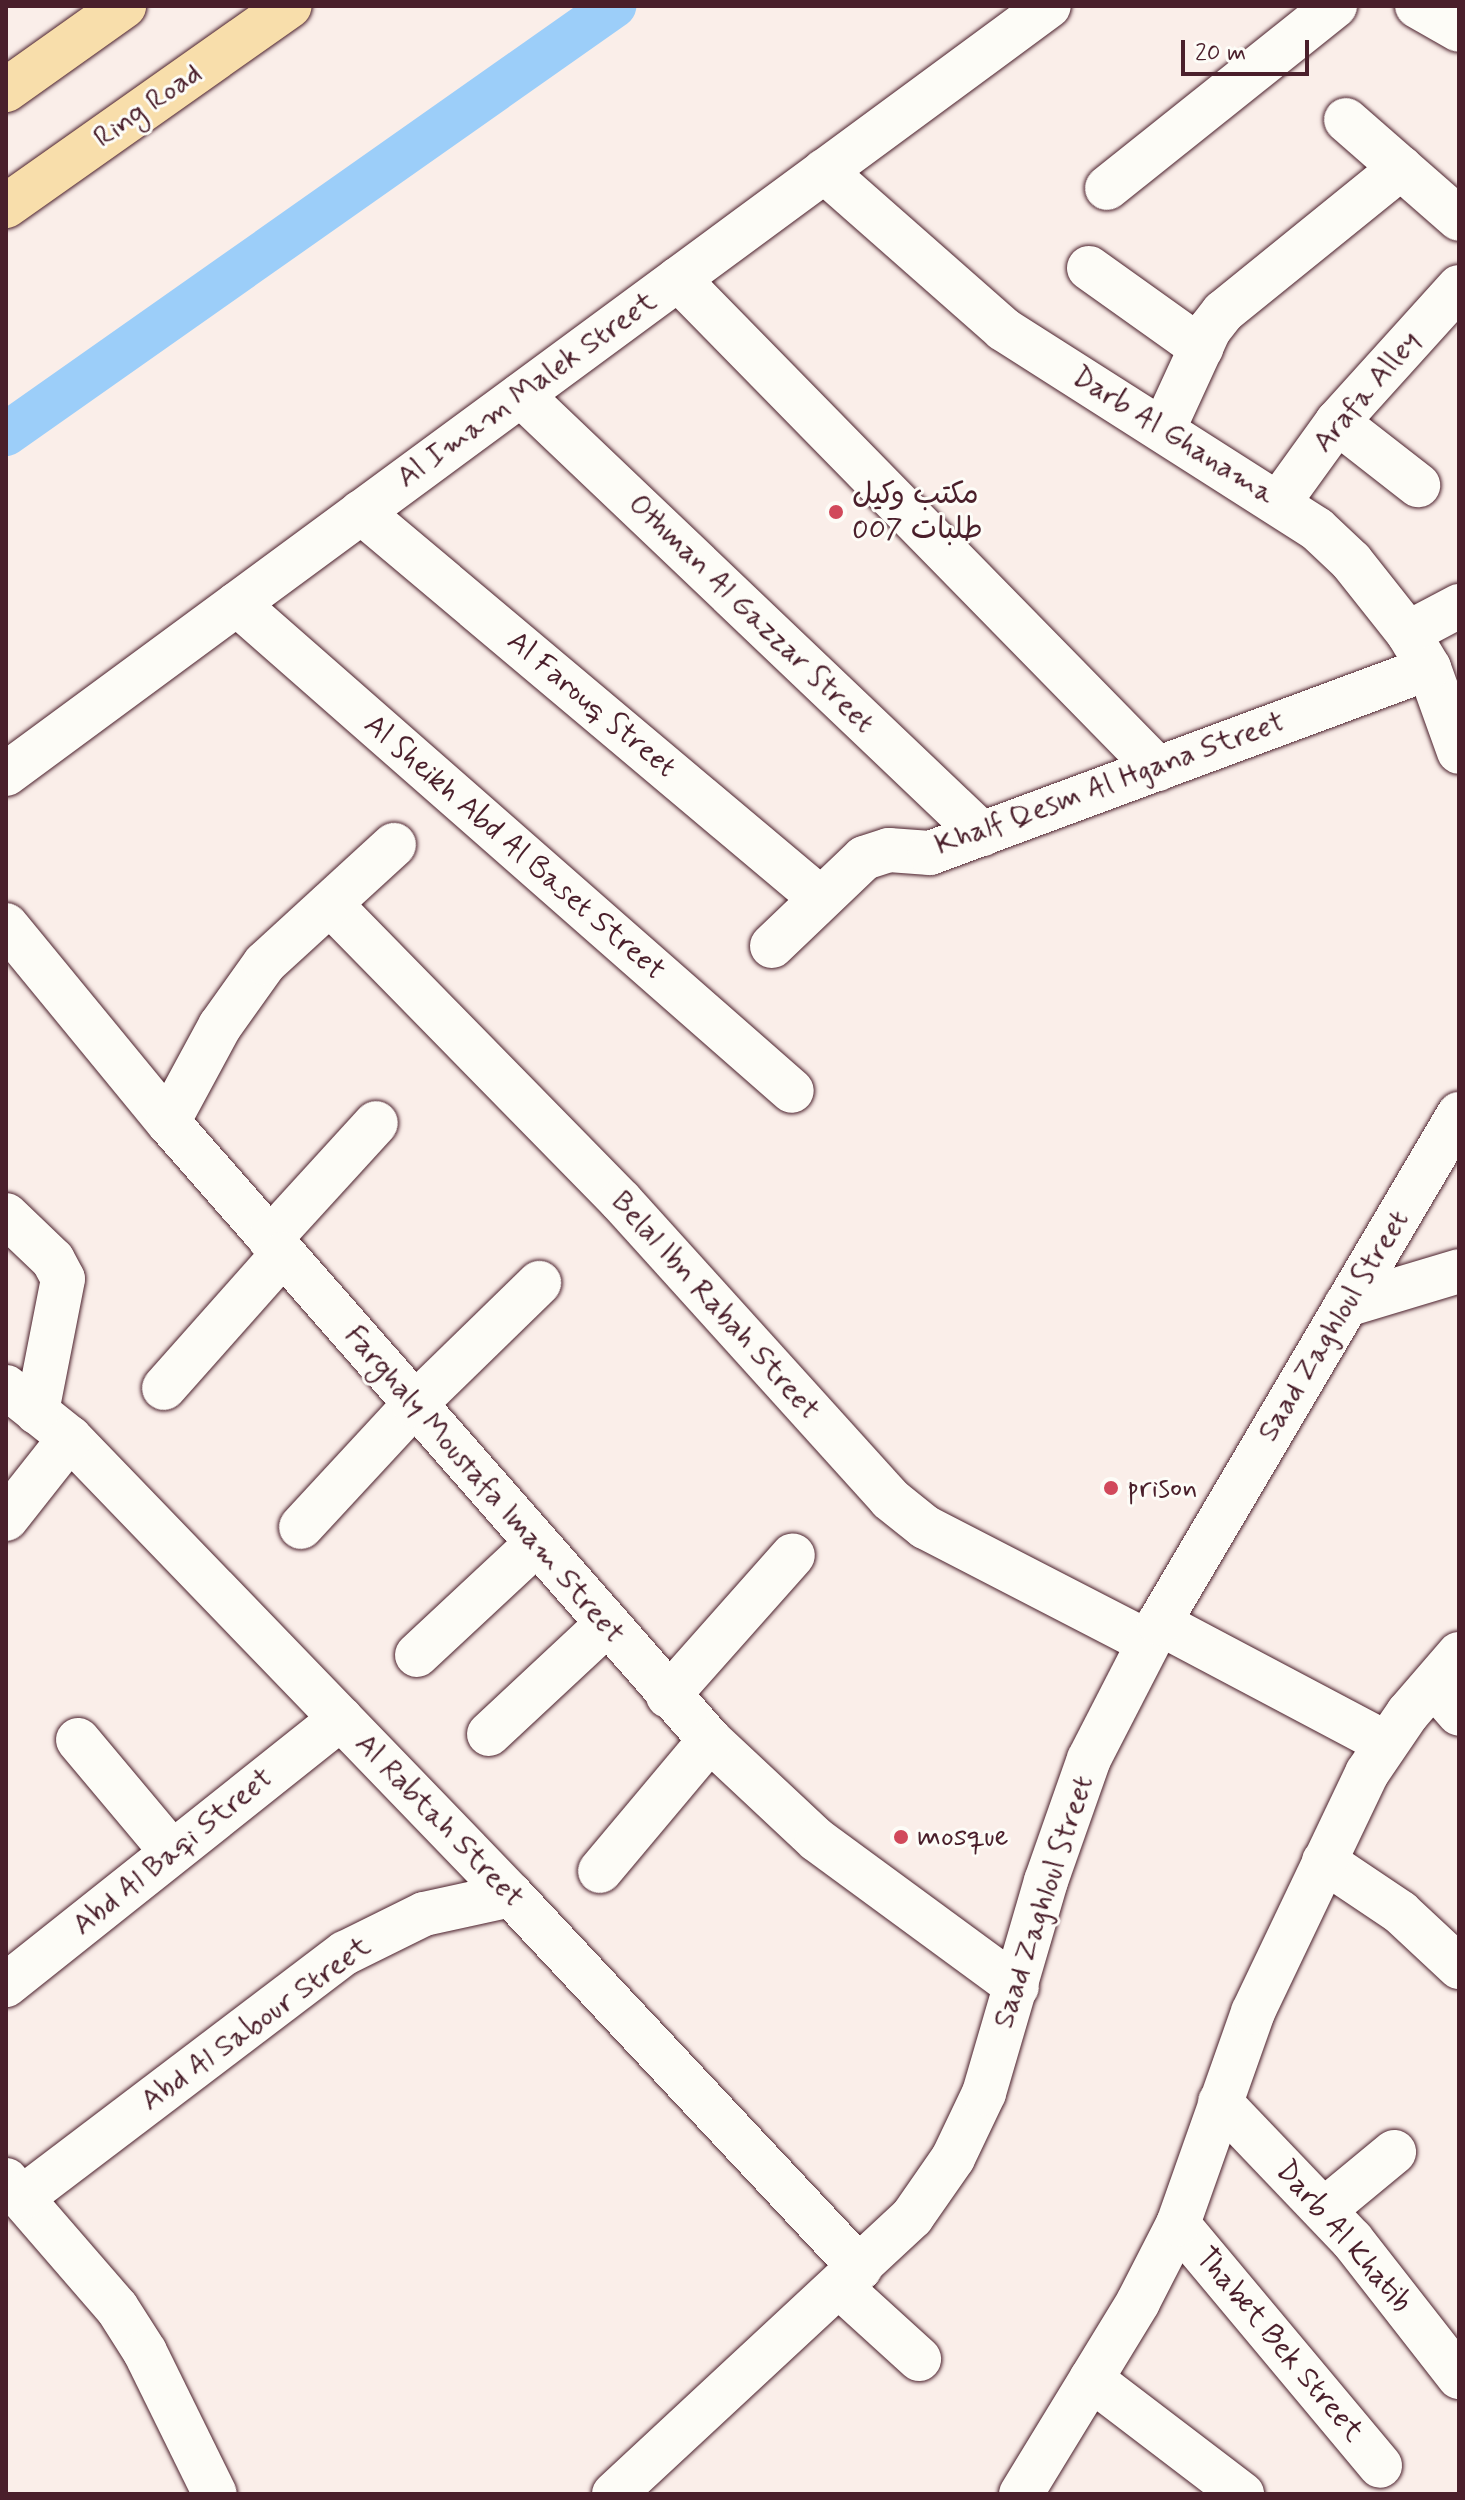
<!DOCTYPE html>
<html>
<head>
<meta charset="utf-8">
<style>
  body { margin:0 }
  #map { position:relative; width:1465px; height:2500px; overflow:hidden; background:#faeee9; font-family:Mynerve,"Playpen Sans Arabic",sans-serif }
  div>[style] { position:absolute }
  .canal>* { height:44px; margin:-22px; padding:0 22px; transform-origin:22px; border-radius:22px; background:#9ccef9 }
  .roads { filter:drop-shadow(0 0 2px #4a1f2b) drop-shadow(0 0 2px #4a1f2b) }
  .minor>* { height:44px; margin:-22px; padding:0 22px; transform-origin:22px; border-radius:22px; background:#fdfcf7 }
  .tertiary>* { height:44px; margin:-22px; padding:0 22px; transform-origin:22px; border-radius:22px; background:#fdfcf7 }
  .trunk>* { height:44px; margin:-22px; padding:0 22px; transform-origin:22px; border-radius:22px; background:#f8deab }
  .dots>* { width:22px; height:22px; translate:-50% -50%; box-sizing:border-box; border:4px solid #fdfcf7; border-radius:50% }
  span { translate:-50% -50%; white-space:nowrap; text-align:center; line-height:1.15; -webkit-text-stroke:6px #fdfcf7; paint-order:stroke }
  .street-label { font-size:30px; color:#4a1f2b }
  .poi-label { font-size:30px; color:#4a1f2b }
  .left { translate:0 -50%; text-align:left }
  .frame { position:absolute; inset:0; border:8px solid #4a1f2b; pointer-events:none }
  .scale { position:absolute; left:1181px; top:40px; width:128px; height:36px; box-sizing:border-box; border:4px solid #4a1f2b; border-top:0; padding-left:10px; font-size:24px; line-height:28px; white-space:nowrap; color:#4a1f2b; -webkit-text-stroke:6px #fdfcf7; paint-order:stroke }
</style>
</head>
<body>
<div id="map">
  <div class="canal">
    <div style="left:6px;top:434px;width:744px;rotate:-35.14deg"></div>
  </div>
  <div class="roads">
    <div class="minor">
      <div style="left:1417px;top:6px;width:48px;rotate:29.7deg"></div>
      <div style="left:1346px;top:120px;width:150px;rotate:41.2deg"></div>
      <div style="left:824px;top:171px;width:239px;rotate:41.4deg"></div>
      <div style="left:1003px;top:329px;width:372px;rotate:32.5deg"></div>
      <div style="left:1317px;top:529px;width:47px;rotate:43.3deg"></div>
      <div style="left:1351px;top:561px;width:92px;rotate:51.6deg"></div>
      <div style="left:1408px;top:633px;width:41px;rotate:59deg"></div>
      <div style="left:1429px;top:668px;width:89px;rotate:70.3deg"></div>
      <div style="left:1107px;top:188px;width:292px;rotate:-38.6deg"></div>
      <div style="left:1089px;top:268px;width:138px;rotate:35.5deg"></div>
      <div style="left:678px;top:279px;width:686px;rotate:45.59deg"></div>
      <div style="left:521px;top:395px;width:637px;rotate:43.6deg"></div>
      <div style="left:1337px;top:422px;width:103px;rotate:37.9deg"></div>
      <div style="left:1164px;top:428px;width:108px;rotate:-65.3deg"></div>
      <div style="left:1209px;top:330px;width:23px;rotate:-52deg"></div>
      <div style="left:1223px;top:312px;width:229px;rotate:-39deg"></div>
      <div style="left:1280px;top:501px;width:97px;rotate:-54.2deg"></div>
      <div style="left:1337px;top:422px;width:182px;rotate:-47.9deg"></div>
      <div style="left:361px;top:512px;width:600px;rotate:40.06deg"></div>
      <div style="left:237px;top:604px;width:738px;rotate:41.27deg"></div>
      <div style="left:1408px;top:633px;width:58px;rotate:-27.9deg"></div>
      <div style="left:6px;top:774px;width:1295px;rotate:-36.37deg"></div>
      <div style="left:330px;top:904px;width:416px;rotate:45.6deg"></div>
      <div style="left:621px;top:1201px;width:401px;rotate:47.9deg"></div>
      <div style="left:890px;top:1499px;width:45px;rotate:38.7deg"></div>
      <div style="left:925px;top:1527px;width:251px;rotate:27.3deg"></div>
      <div style="left:6px;top:925px;width:255px;rotate:50.6deg"></div>
      <div style="left:168px;top:1122px;width:822px;rotate:48.75deg"></div>
      <div style="left:710px;top:1740px;width:146px;rotate:43.1deg"></div>
      <div style="left:817px;top:1840px;width:248px;rotate:36.3deg"></div>
      <div style="left:772px;top:946px;width:127px;rotate:-43.7deg"></div>
      <div style="left:864px;top:858px;width:26px;rotate:-18deg"></div>
      <div style="left:889px;top:850px;width:41px;rotate:4.2deg"></div>
      <div style="left:930px;top:853px;width:532px;rotate:-20.34deg"></div>
      <div style="left:168px;top:1122px;width:109px;rotate:-61.6deg"></div>
      <div style="left:220px;top:1026px;width:77px;rotate:-54.5deg"></div>
      <div style="left:265px;top:963px;width:175px;rotate:-42.5deg"></div>
      <div style="left:6px;top:1215px;width:65px;rotate:43.8deg"></div>
      <div style="left:53px;top:1260px;width:21px;rotate:62deg"></div>
      <div style="left:63px;top:1279px;width:136px;rotate:101.1deg"></div>
      <div style="left:270px;top:1239px;width:157px;rotate:-47.6deg"></div>
      <div style="left:1346px;top:1305px;width:118px;rotate:-16.7deg"></div>
      <div style="left:6px;top:1387px;width:82px;rotate:38.6deg"></div>
      <div style="left:70px;top:1438px;width:635px;rotate:46.02deg"></div>
      <div style="left:511px;top:1895px;width:511px;rotate:46.9deg"></div>
      <div style="left:164px;top:1388px;width:179px;rotate:-48.4deg"></div>
      <div style="left:6px;top:1519px;width:103px;rotate:-51.7deg"></div>
      <div style="left:301px;top:1527px;width:166px;rotate:-47.2deg"></div>
      <div style="left:414px;top:1405px;width:175px;rotate:-44.3deg"></div>
      <div style="left:1159px;top:1623px;width:257px;rotate:27.9deg"></div>
      <div style="left:417px;top:1655px;width:163px;rotate:-43deg"></div>
      <div style="left:1434px;top:1685px;width:38px;rotate:49deg"></div>
      <div style="left:668px;top:1696px;width:188px;rotate:-48.4deg"></div>
      <div style="left:489px;top:1734px;width:160px;rotate:-43deg"></div>
      <div style="left:78px;top:1740px;width:146px;rotate:50deg"></div>
      <div style="left:1324px;top:1861px;width:92px;rotate:33.9deg"></div>
      <div style="left:1400px;top:1912px;width:81px;rotate:43deg"></div>
      <div style="left:600px;top:1871px;width:171px;rotate:-50deg"></div>
      <div style="left:6px;top:1985px;width:428px;rotate:-38.5deg"></div>
      <div style="left:1220px;top:2102px;width:191px;rotate:46.3deg"></div>
      <div style="left:1352px;top:2240px;width:174px;rotate:52deg"></div>
      <div style="left:6px;top:2180px;width:169px;rotate:49.1deg"></div>
      <div style="left:117px;top:2308px;width:52px;rotate:57.5deg"></div>
      <div style="left:145px;top:2352px;width:158px;rotate:63.8deg"></div>
      <div style="left:23px;top:2197px;width:404px;rotate:-37.2deg"></div>
      <div style="left:345px;top:1953px;width:88px;rotate:-26.3deg"></div>
      <div style="left:424px;top:1914px;width:89px;rotate:-12.3deg"></div>
      <div style="left:1324px;top:2210px;width:91px;rotate:-39.6deg"></div>
      <div style="left:1178px;top:2224px;width:315px;rotate:50.1deg"></div>
      <div style="left:840px;top:2287px;width:107px;rotate:42.3deg"></div>
      <div style="left:1091px;top:2379px;width:190px;rotate:37.3deg"></div>
      <div style="left:1021px;top:2494px;width:225px;rotate:-58.6deg"></div>
      <div style="left:1138px;top:2302px;width:88px;rotate:-62.9deg"></div>
      <div style="left:1178px;top:2224px;width:225px;rotate:-70.5deg"></div>
      <div style="left:1253px;top:2012px;width:265px;rotate:-64.5deg"></div>
      <div style="left:1367px;top:1773px;width:73px;rotate:-55.7deg"></div>
      <div style="left:1408px;top:1713px;width:78px;rotate:-49.2deg"></div>
    </div>
    <div class="tertiary">
      <div style="left:614px;top:2494px;width:407px;rotate:-42.9deg"></div>
      <div style="left:912px;top:2217px;width:72px;rotate:-55.2deg"></div>
      <div style="left:953px;top:2158px;width:72px;rotate:-64.5deg"></div>
      <div style="left:984px;top:2093px;width:221px;rotate:-73.7deg"></div>
      <div style="left:1046px;top:1881px;width:129px;rotate:-70.6deg"></div>
      <div style="left:1089px;top:1759px;width:153px;rotate:-62.8deg"></div>
      <div style="left:1159px;top:1623px;width:591px;rotate:-59.49deg"></div>
    </div>
    <div class="trunk">
      <div style="left:6px;top:90px;width:145px;rotate:-35.4deg"></div>
      <div style="left:6px;top:206px;width:347px;rotate:-35.2deg"></div>
    </div>
  </div>
  <div class="dots">
    <div style="left:836px;top:512px;background:#d1495b"></div>
    <div style="left:1111px;top:1488px;background:#d1495b"></div>
    <div style="left:901px;top:1837px;background:#d1495b"></div>
  </div>
  <div class="street-label">
    <span style="left:148px;top:106px;rotate:-35deg">Ring Road</span>
    <span style="left:527px;top:390px;rotate:-36deg">Al Imam Malek Street</span>
    <span style="left:1367px;top:392px;rotate:-50deg">Arafa Alley</span>
    <span style="left:1173px;top:436px;rotate:32deg">Darb Al Ghanama</span>
    <span style="left:751px;top:614px;rotate:44deg">Othman Al Gazzar Street</span>
    <span style="left:591px;top:705px;rotate:40deg">Al Farouq Street</span>
    <span style="left:1110px;top:784px;rotate:-20deg">Khalf Qesm Al Hgana Street</span>
    <span style="left:514px;top:848px;rotate:41deg">Al Sheikh Abd Al Baset Street</span>
    <span style="left:715px;top:1306px;rotate:48deg">Belal Ibn Rabah Street</span>
    <span style="left:1334px;top:1326px;rotate:-59deg">Saad Zaghloul Street</span>
    <span style="left:484px;top:1485px;rotate:49deg">Farghaly Moustafa Imam Street</span>
    <span style="left:439px;top:1821px;rotate:46deg">Al Rabtah Street</span>
    <span style="left:173px;top:1852px;rotate:-39deg">Abd Al Baqi Street</span>
    <span style="left:1044px;top:1902px;rotate:-72deg">Saad Zaghloul Street</span>
    <span style="left:256px;top:2024px;rotate:-36deg">Abd Al Sabour Street</span>
    <span style="left:1343px;top:2237px;rotate:49deg">Darb Al Khatib</span>
    <span style="left:1279px;top:2345px;rotate:50deg">Thabet Bek Street</span>
  </div>
  <div class="poi-label">
    <span class="left" style="left:852px;top:512px">مكتب وكيل<br>طلبات 007</span>
    <span class="left" style="left:1127px;top:1488px">prison</span>
    <span class="left" style="left:917px;top:1837px">mosque</span>
  </div>
  <div class="frame"></div>
  <div class="scale">20 m</div>
</div>
</body>
</html>
